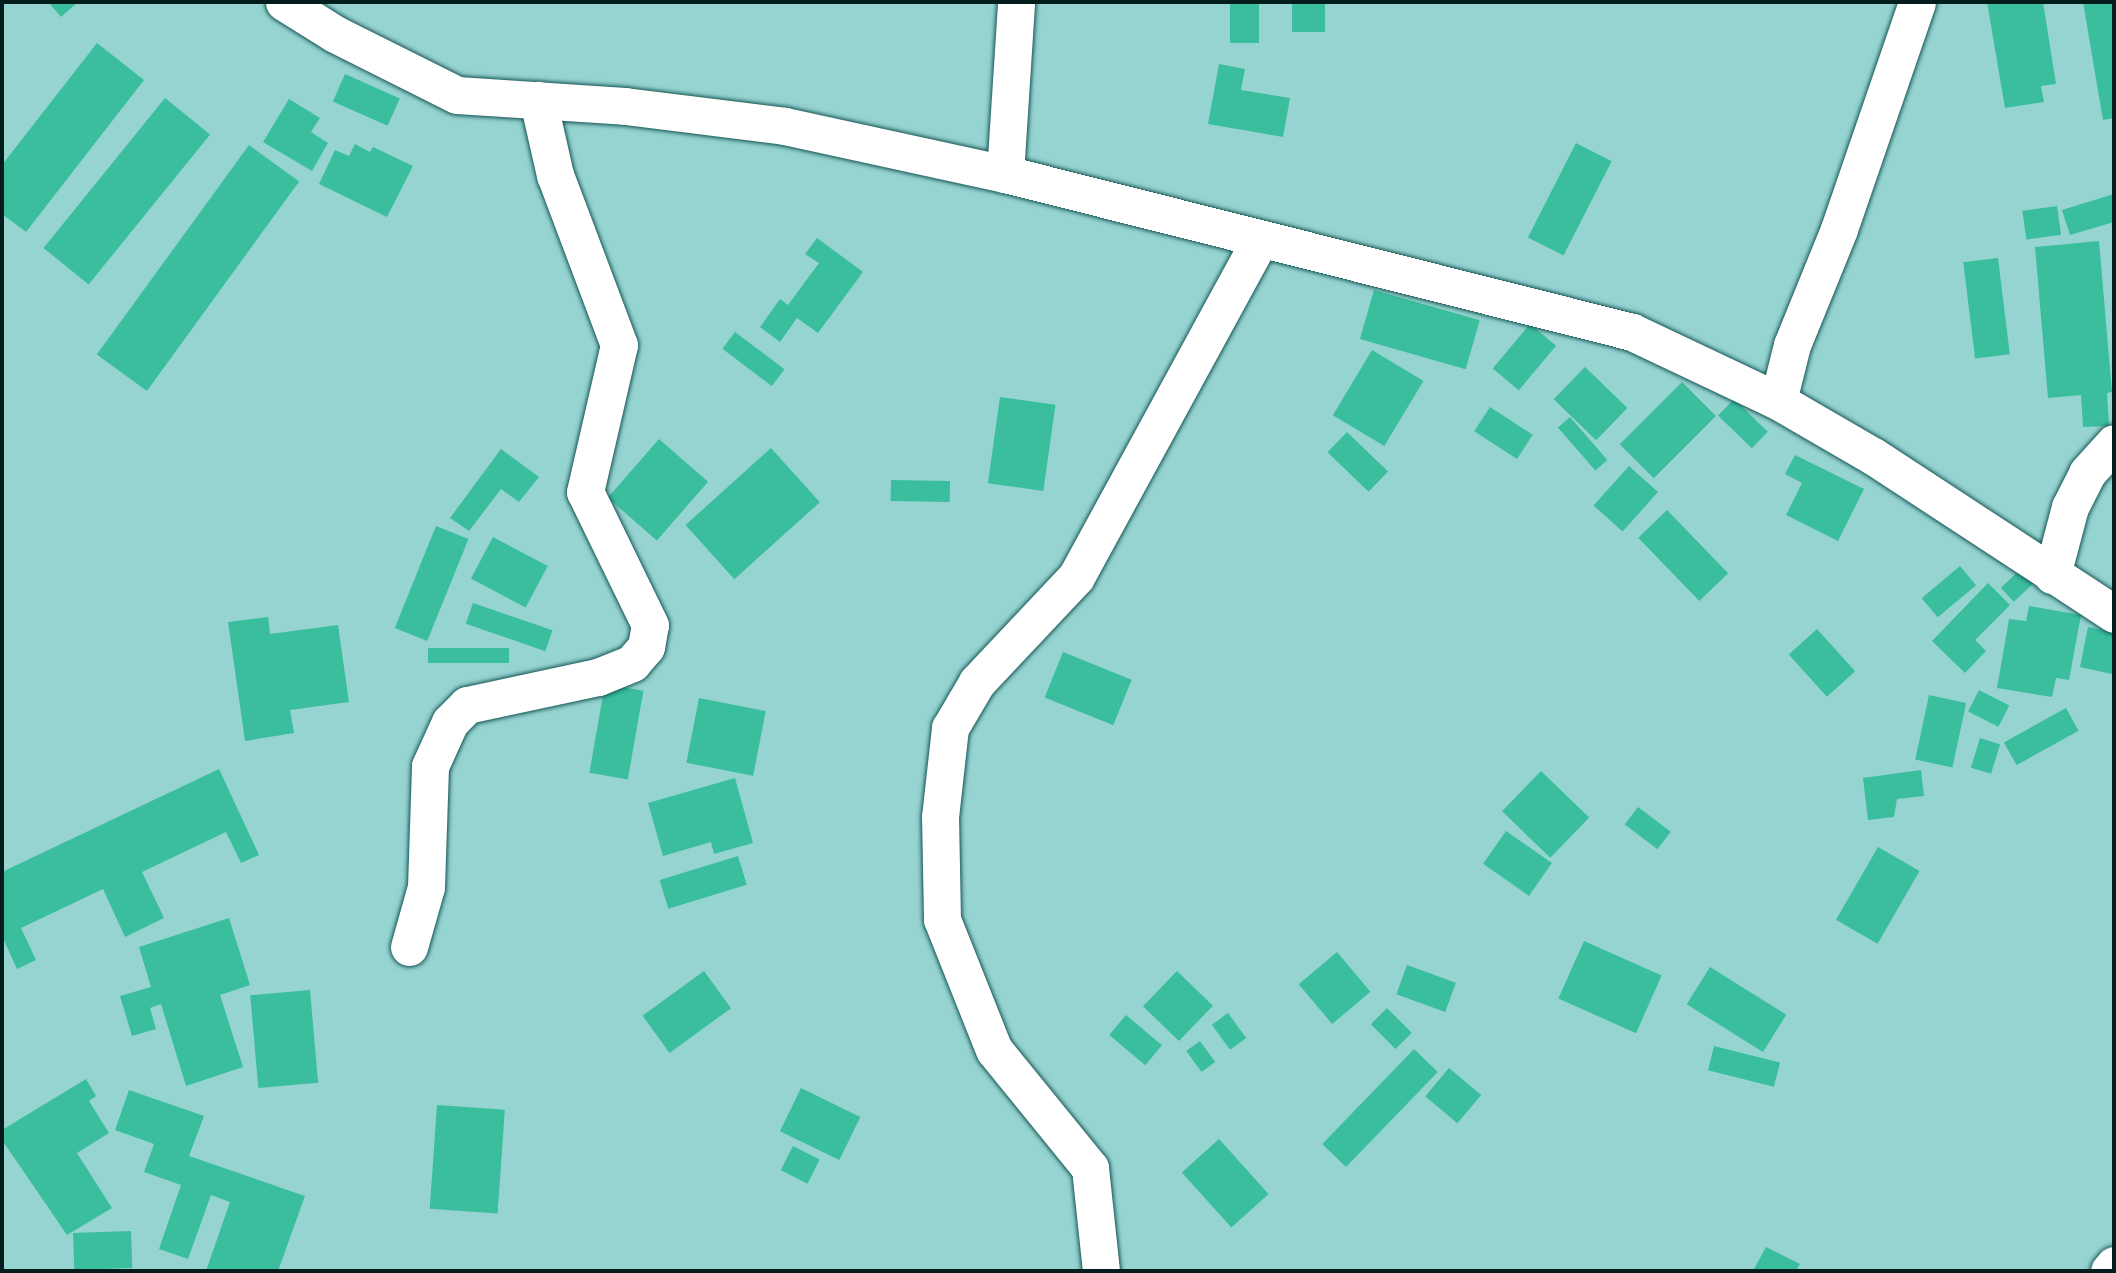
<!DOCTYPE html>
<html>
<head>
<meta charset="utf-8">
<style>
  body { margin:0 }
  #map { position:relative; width:2116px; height:1273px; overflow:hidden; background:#96d4d1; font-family:"Fira Sans Condensed",sans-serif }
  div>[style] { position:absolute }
  .building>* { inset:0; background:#3abe9e; transform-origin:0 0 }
  .roads { filter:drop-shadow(0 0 2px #155655) drop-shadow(0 0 2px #155655) }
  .minor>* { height:37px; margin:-18.5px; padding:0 18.5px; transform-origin:18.5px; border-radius:18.5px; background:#fff }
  span { translate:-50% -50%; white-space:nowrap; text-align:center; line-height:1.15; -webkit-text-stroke:5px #d0eeec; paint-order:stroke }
  .frame { position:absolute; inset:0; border:4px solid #031c1c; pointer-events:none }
</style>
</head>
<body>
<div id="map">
  <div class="building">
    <div style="clip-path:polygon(48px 2px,78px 2px,61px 17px)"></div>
    <div style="left:1230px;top:2px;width:29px;height:41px"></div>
    <div style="left:1292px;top:2px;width:33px;height:30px"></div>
    <div style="clip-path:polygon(1987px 2px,2043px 2px,2056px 84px,2041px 86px,2044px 102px,2005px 108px)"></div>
    <div style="clip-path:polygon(2083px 2px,2114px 2px,2114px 118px,2103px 120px)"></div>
    <div style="clip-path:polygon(97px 43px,144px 80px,26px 232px,2px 214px,2px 165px)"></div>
    <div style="clip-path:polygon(1219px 64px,1245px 69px,1241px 90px,1290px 98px,1283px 137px,1208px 124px)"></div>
    <div style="left:345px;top:74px;width:60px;height:30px;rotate:24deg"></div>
    <div style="left:165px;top:98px;width:58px;height:193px;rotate:39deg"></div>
    <div style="clip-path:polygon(289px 99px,320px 118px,311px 132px,328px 143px,312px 171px,263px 142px)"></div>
    <div style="left:1576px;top:143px;width:40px;height:106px;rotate:27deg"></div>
    <div style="clip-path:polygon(355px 144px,370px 152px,373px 147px,413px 166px,387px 217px,319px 184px,335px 150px,349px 156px)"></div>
    <div style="left:249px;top:145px;width:62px;height:259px;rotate:36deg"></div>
    <div style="clip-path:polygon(2114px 194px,2114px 222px,2070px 235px,2062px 210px)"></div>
    <div style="left:2057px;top:206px;width:29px;height:35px;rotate:82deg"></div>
    <div style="clip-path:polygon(817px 238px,863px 272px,818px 333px,797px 318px,780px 342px,760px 327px,780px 299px,788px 305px,819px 263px,805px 254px)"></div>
    <div style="clip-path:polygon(2099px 241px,2112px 392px,2107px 393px,2109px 426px,2083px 427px,2081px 395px,2048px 398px,2035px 247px)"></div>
    <div style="left:1998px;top:258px;width:97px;height:35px;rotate:83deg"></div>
    <div style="left:1374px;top:290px;width:110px;height:51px;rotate:16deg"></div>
    <div style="left:1530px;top:324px;width:34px;height:58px;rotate:40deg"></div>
    <div style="left:735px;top:332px;width:62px;height:21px;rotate:37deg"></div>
    <div style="left:1372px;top:350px;width:60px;height:76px;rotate:31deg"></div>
    <div style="left:1585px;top:367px;width:59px;height:45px;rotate:44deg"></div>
    <div style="left:1682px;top:382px;width:48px;height:88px;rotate:45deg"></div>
    <div style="left:1000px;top:397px;width:56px;height:87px;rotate:8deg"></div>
    <div style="left:1734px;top:399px;width:47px;height:23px;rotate:44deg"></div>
    <div style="left:1490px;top:407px;width:51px;height:29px;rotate:33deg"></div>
    <div style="left:1570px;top:417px;width:57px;height:16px;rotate:49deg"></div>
    <div style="left:1347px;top:432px;width:57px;height:28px;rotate:44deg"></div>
    <div style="left:659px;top:439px;width:65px;height:78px;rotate:41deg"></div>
    <div style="left:771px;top:448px;width:73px;height:115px;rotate:48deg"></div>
    <div style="clip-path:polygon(501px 449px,539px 477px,519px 502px,501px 489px,469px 531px,450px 518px)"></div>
    <div style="clip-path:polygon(1795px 455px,1864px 489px,1838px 541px,1786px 515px,1802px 483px,1785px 474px)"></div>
    <div style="left:1629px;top:466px;width:39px;height:53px;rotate:42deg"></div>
    <div style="left:891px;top:480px;width:59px;height:21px;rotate:1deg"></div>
    <div style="left:1667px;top:510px;width:88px;height:40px;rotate:46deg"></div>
    <div style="left:436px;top:526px;width:35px;height:110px;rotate:22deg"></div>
    <div style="left:493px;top:537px;width:62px;height:47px;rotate:28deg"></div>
    <div style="left:1960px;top:566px;width:25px;height:50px;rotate:50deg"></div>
    <div style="left:2022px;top:568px;width:19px;height:29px;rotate:47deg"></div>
    <div style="clip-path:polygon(1988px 583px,2010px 605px,1975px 640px,1986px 651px,1965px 673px,1932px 641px)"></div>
    <div style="left:473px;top:603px;width:84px;height:22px;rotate:19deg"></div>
    <div style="clip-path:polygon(2029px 606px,2081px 615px,2069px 680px,2056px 678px,2052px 697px,1997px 688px,2009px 619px,2026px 621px)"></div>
    <div style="clip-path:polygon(268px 617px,270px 634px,338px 625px,349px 702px,290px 710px,294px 733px,245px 741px,228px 622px)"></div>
    <div style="clip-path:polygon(2088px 627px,2114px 632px,2112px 674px,2080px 667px)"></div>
    <div style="left:1817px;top:629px;width:57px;height:38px;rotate:48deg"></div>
    <div style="left:428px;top:648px;width:81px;height:15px"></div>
    <div style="left:1063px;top:652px;width:74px;height:49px;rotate:22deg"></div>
    <div style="left:605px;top:684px;width:39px;height:90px;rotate:10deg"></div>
    <div style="left:1979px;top:690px;width:34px;height:24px;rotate:27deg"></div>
    <div style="left:1929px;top:695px;width:38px;height:66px;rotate:12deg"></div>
    <div style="left:699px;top:698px;width:68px;height:66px;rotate:11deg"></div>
    <div style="left:2066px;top:708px;width:26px;height:71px;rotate:61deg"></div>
    <div style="left:1980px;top:738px;width:21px;height:31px;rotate:17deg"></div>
    <div style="clip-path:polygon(219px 769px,259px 855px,241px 863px,226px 832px,142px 872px,164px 918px,125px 937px,103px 889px,21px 928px,36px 960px,17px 969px,2px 936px,2px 872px)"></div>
    <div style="clip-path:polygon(1921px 770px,1924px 796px,1897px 799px,1894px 817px,1868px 820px,1863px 778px)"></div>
    <div style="left:1541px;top:771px;width:67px;height:56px;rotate:44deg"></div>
    <div style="clip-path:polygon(735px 778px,753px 843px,714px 854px,711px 842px,663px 856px,648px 803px)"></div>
    <div style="left:1638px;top:807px;width:41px;height:22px;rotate:37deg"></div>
    <div style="left:1506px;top:831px;width:56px;height:40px;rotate:35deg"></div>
    <div style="left:1878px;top:847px;width:48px;height:84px;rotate:30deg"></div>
    <div style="left:738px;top:856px;width:30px;height:82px;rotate:73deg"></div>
    <div style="clip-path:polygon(229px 918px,250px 985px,220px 995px,243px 1067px,186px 1086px,161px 1004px,150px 1008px,156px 1029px,132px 1036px,120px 996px,151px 987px,139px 947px)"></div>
    <div style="left:1584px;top:941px;width:85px;height:63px;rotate:24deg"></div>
    <div style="left:1337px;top:952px;width:52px;height:50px;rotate:50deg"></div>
    <div style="left:1407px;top:965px;width:52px;height:31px;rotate:20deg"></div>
    <div style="left:1710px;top:967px;width:90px;height:44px;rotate:32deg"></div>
    <div style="left:704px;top:971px;width:46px;height:76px;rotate:54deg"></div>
    <div style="left:1177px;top:971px;width:50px;height:49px;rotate:44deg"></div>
    <div style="left:310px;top:990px;width:93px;height:60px;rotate:85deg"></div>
    <div style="left:1387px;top:1008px;width:35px;height:23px;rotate:45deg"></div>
    <div style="left:1228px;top:1013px;width:31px;height:20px;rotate:54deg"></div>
    <div style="left:1126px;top:1015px;width:47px;height:26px;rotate:40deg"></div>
    <div style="left:1200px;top:1041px;width:26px;height:17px;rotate:54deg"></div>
    <div style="left:1714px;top:1046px;width:68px;height:25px;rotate:14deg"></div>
    <div style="left:1414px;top:1049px;width:33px;height:132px;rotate:44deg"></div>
    <div style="left:1449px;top:1068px;width:42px;height:37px;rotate:40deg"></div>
    <div style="clip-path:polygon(86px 1079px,96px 1096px,89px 1101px,109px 1133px,77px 1153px,112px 1208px,67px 1235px,2px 1140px,2px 1130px)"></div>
    <div style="left:801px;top:1088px;width:66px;height:48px;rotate:26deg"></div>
    <div style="clip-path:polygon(129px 1090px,204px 1116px,189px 1156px,305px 1196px,278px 1271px,206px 1271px,230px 1202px,211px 1195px,188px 1259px,159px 1249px,181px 1185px,144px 1172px,154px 1144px,115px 1130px)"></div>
    <div style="left:437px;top:1105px;width:68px;height:104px;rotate:4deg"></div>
    <div style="left:1219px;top:1139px;width:74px;height:50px;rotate:48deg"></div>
    <div style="left:793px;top:1146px;width:30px;height:27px;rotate:27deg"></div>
    <div style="left:131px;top:1231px;width:37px;height:58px;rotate:88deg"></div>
    <div style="clip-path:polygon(1766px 1247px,1800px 1264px,1796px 1271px,1753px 1271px)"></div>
  </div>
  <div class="roads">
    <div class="minor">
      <div style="left:284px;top:2px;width:60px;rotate:32.1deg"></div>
      <div style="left:335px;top:34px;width:136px;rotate:26.6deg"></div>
      <div style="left:457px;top:95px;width:168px;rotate:3.7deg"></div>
      <div style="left:625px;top:106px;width:161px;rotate:7.1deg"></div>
      <div style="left:785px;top:126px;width:225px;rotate:12.3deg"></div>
      <div style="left:1005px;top:174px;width:647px;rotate:14.14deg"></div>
      <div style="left:1632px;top:332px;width:161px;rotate:25.3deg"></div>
      <div style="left:1778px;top:401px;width:110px;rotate:30.1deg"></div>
      <div style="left:1873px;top:456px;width:288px;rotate:33.2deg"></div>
      <div style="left:1005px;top:174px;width:172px;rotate:-86.3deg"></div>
      <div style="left:1778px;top:401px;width:58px;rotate:-76deg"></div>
      <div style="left:1792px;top:345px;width:125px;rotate:-67.9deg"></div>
      <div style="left:1839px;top:229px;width:240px;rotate:-71deg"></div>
      <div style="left:2052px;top:575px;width:70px;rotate:-75.2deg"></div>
      <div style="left:2070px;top:507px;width:38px;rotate:-63deg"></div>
      <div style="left:2087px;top:473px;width:40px;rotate:-48deg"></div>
      <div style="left:409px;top:947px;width:62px;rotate:-74.2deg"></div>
      <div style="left:426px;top:887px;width:121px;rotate:-88.1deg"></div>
      <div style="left:430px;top:766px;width:48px;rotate:-65.6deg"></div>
      <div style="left:450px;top:722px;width:24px;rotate:-45deg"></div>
      <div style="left:467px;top:705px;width:134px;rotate:-12.1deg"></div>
      <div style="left:598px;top:677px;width:37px;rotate:-22deg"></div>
      <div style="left:632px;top:663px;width:21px;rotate:-49deg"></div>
      <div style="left:646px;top:647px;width:22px;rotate:-80deg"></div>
      <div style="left:650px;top:625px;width:148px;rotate:-116deg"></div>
      <div style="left:585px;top:492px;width:151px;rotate:-77deg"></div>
      <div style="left:619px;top:345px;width:182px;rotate:-110.6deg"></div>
      <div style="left:555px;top:175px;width:77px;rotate:-102.8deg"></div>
      <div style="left:1101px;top:1271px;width:104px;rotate:-96.1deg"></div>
      <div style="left:1090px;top:1168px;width:152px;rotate:-129.1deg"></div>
      <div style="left:994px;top:1050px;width:141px;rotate:-111.7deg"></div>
      <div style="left:942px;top:919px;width:102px;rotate:-91.1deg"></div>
      <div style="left:940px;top:817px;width:90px;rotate:-83.6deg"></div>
      <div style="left:950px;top:728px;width:53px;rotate:-59.6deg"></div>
      <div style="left:977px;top:682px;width:144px;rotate:-46.7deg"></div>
      <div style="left:1076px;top:577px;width:384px;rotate:-61.4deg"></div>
      <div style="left:2109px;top:1271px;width:8px;rotate:-50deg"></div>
    </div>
  </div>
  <div class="frame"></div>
</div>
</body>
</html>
